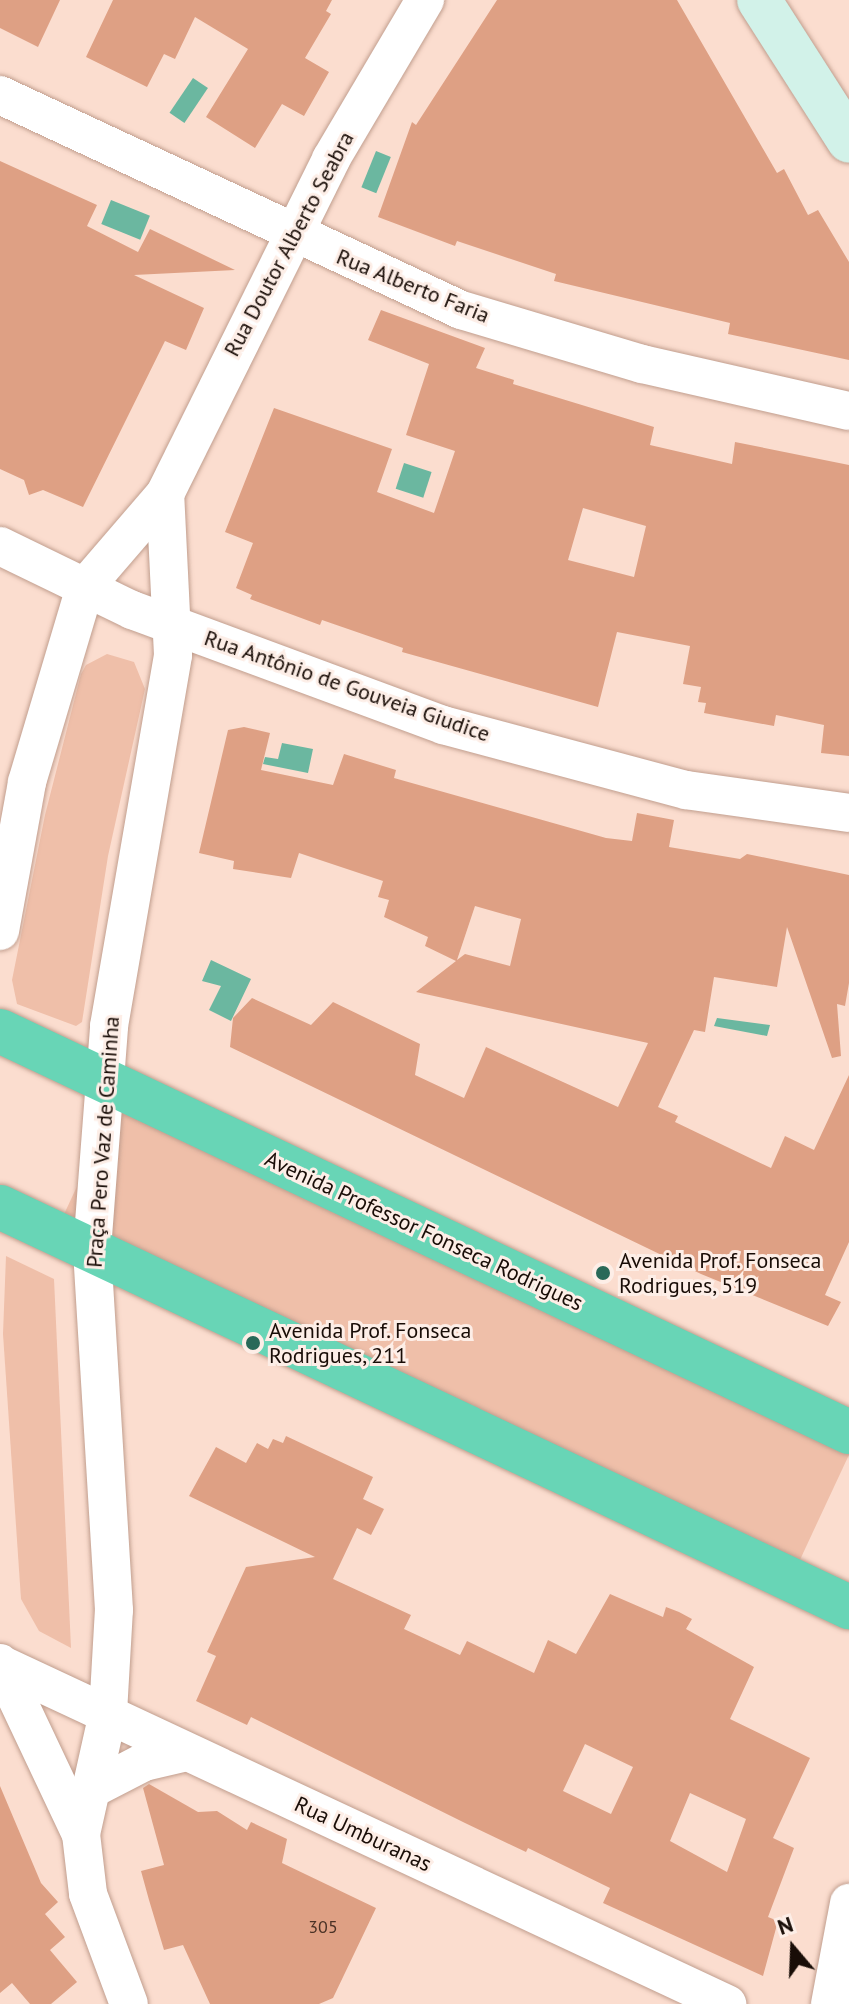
<!DOCTYPE html>
<html>
<head>
<meta charset="utf-8">
<style>
  body { margin:0 }
  #map { position:relative; width:849px; height:2004px; overflow:hidden; background:#fbddcf; font-family:"PT Sans",sans-serif }
  div>[style] { position:absolute }
  .green>* { inset:0; background:#efbfa9; transform-origin:0 0 }
  .water>* { inset:0; background:#6bb7a0; transform-origin:0 0 }
  .building>* { inset:0; background:#dea084 }
  .roads { filter:drop-shadow(0 0 2px #c19e8e) drop-shadow(0 0 2px #c19e8e) }
  .street>* { height:38px; margin:-19px; padding:0 19px; transform-origin:19px; border-radius:19px; background:#fff }
  .secondary>* { height:44px; margin:-22px; padding:0 22px; transform-origin:22px; border-radius:22px; background:#d2f2e9 }
  .highway>* { height:44px; margin:-22px; padding:0 22px; transform-origin:22px; border-radius:22px; background:#68d5b6 }
  .dots>* { width:22px; height:22px; translate:-50% -50%; box-sizing:border-box; border:4px solid #fdeee7; border-radius:50% }
  span { translate:-50% -50%; white-space:nowrap; text-align:center; line-height:1.15; -webkit-text-stroke:6px #fdeee7; paint-order:stroke }
  .number-label { font-size:18px; color:#4a3226 }
  .number-label span { -webkit-text-stroke-width:0 }
  .street-label { font-size:22px; color:#190d07 }
  .poi-label { font-size:22px; color:#190d07 }
  .left { translate:0 -50%; text-align:left }
  .north { position:absolute; left:753px; top:1908px; width:80px; height:80px; -webkit-text-stroke:6px #fdeee7; paint-order:stroke; rotate:341deg; font-size:22px; font-weight:700; line-height:32px; text-align:center; color:#190d07 }
  .north::after { content:''; display:block; margin:auto; width:28px; height:36px; background:#190d07; clip-path:polygon(50% 0,100% 100%,50% 72%,0 100%) }
</style>
</head>
<body>
<div id="map">
  <div class="green">
    <div style="clip-path:polygon(107px 654px,134px 662px,145px 689px,108px 856px,82px 1022px,76px 1026px,17px 1004px,12px 980px,45px 815px,81px 674px,86px 665px)"></div>
    <div style="left:115px;top:1105px;width:813px;height:127px;rotate:25deg"></div>
    <div style="clip-path:polygon(6px 1256px,54px 1279px,71px 1648px,39px 1631px,21px 1599px,3px 1334px)"></div>
  </div>
  <div class="water">
    <div style="left:193px;top:78px;width:18px;height:42px;rotate:34deg"></div>
    <div style="left:376px;top:151px;width:16px;height:39px;rotate:22deg"></div>
    <div style="left:111px;top:200px;width:42px;height:26px;rotate:22deg"></div>
    <div style="left:404px;top:463px;width:29px;height:27px;rotate:18deg"></div>
    <div style="clip-path:polygon(282px 743px,313px 749px,308px 773px,263px 764px,265px 757px,278px 759px)"></div>
    <div style="clip-path:polygon(211px 960px,251px 979px,231px 1021px,209px 1010px,221px 986px,202px 981px)"></div>
    <div style="clip-path:polygon(717px 1018px,770px 1025px,767px 1036px,714px 1026px)"></div>
  </div>
  <div class="building">
    <div style="clip-path:polygon(0 0,60px 0,38px 47px,0 28px)"></div>
    <div style="clip-path:polygon(113px 0,332px 0,326px 11px,331px 14px,305px 58px,329px 72px,304px 116px,282px 104px,255px 148px,206px 117px,248px 49px,195px 17px,175px 59px,164px 54px,147px 87px,86px 57px)"></div>
    <div style="clip-path:polygon(497px 0,677px 0,777px 173px,784px 169px,808px 215px,818px 210px,849px 262px,849px 360px,728px 334px,730px 323px,554px 281px,556px 274px,457px 241px,455px 246px,378px 217px,412px 122px,416px 125px)"></div>
    <div style="clip-path:polygon(0 161px,97px 205px,87px 226px,138px 252px,150px 229px,235px 270px,134px 275px,204px 308px,186px 350px,165px 341px,83px 507px,43px 490px,29px 495px,24px 480px,0 469px)"></div>
    <div style="clip-path:polygon(evenodd,381px 310px,485px 348px,476px 368px,514px 380px,513px 384px,654px 427px,650px 445px,732px 464px,735px 442px,849px 465px,849px 756px,821px 753px,824px 725px,776px 715px,774px 726px,704px 713px,706px 703px,698px 702px,701px 687px,683px 684px,690px 646px,617px 632px,598px 707px,402px 652px,403px 648px,322px 620px,320px 625px,250px 599px,252px 595px,236px 588px,253px 543px,225px 532px,274px 408px,392px 449px,377px 492px,434px 513px,455px 451px,406px 435px,429px 364px,368px 340px,381px 310px,583px 508px,646px 526px,634px 577px,568px 560px,583px 508px)"></div>
    <div style="clip-path:polygon(evenodd,244px 727px,270px 733px,261px 770px,333px 785px,344px 754px,396px 770px,394px 778px,606px 838px,632px 841px,637px 813px,674px 820px,669px 847px,740px 859px,747px 854px,849px 875px,849px 983px,845px 1006px,837px 1004px,841px 1056px,832px 1058px,787px 927px,777px 987px,714px 977px,705px 1032px,694px 1030px,658px 1107px,678px 1116px,675px 1122px,771px 1168px,785px 1136px,814px 1150px,849px 1075px,849px 1242px,825px 1295px,841px 1302px,828px 1326px,701px 1274px,230px 1047px,233px 1018px,252px 998px,311px 1025px,333px 1002px,420px 1044px,415px 1075px,464px 1098px,486px 1047px,618px 1107px,648px 1043px,416px 992px,456px 961px,425px 946px,428px 937px,384px 917px,389px 900px,378px 897px,383px 881px,299px 853px,291px 878px,233px 869px,234px 861px,199px 853px,228px 730px,244px 727px,475px 906px,521px 919px,510px 966px,465px 954px,457px 960px,475px 906px)"></div>
    <div style="clip-path:polygon(evenodd,286px 1436px,373px 1477px,363px 1499px,384px 1509px,371px 1535px,357px 1528px,333px 1579px,411px 1615px,404px 1629px,460px 1655px,467px 1641px,534px 1673px,548px 1640px,576px 1654px,610px 1594px,663px 1617px,666px 1607px,679px 1612px,692px 1619px,686px 1629px,754px 1667px,730px 1719px,810px 1758px,773px 1838px,794px 1848px,768px 1917px,778px 1921px,763px 1976px,603px 1903px,610px 1888px,528px 1848px,526px 1852px,465px 1823px,251px 1717px,247px 1725px,196px 1701px,216px 1656px,207px 1652px,246px 1567px,315px 1557px,189px 1496px,216px 1447px,246px 1463px,257px 1443px,268px 1449px,273px 1439px,283px 1443px,286px 1436px,585px 1744px,633px 1767px,611px 1814px,563px 1791px,585px 1744px,286px 1436px,690px 1793px,746px 1819px,727px 1872px,670px 1841px,690px 1793px)"></div>
    <div style="clip-path:polygon(149px 1784px,198px 1812px,217px 1811px,247px 1830px,251px 1822px,287px 1839px,282px 1863px,376px 1908px,333px 1998px,319px 2004px,210px 2004px,183px 1945px,164px 1950px,149px 1900px,141px 1871px,164px 1865px,143px 1788px)"></div>
    <div style="clip-path:polygon(0 1786px,41px 1883px,58px 1902px,45px 1914px,65px 1937px,50px 1950px,77px 1982px,51px 2004px,30px 2004px,12px 1983px,0 1993px)"></div>
  </div>
  <div class="roads">
    <div class="street">
      <div style="left:0;top:95px;width:509px;rotate:25deg"></div>
      <div style="left:461px;top:310px;width:189px;rotate:16.6deg"></div>
      <div style="left:642px;top:364px;width:212px;rotate:12.8deg"></div>
      <div style="left:0;top:546px;width:147px;rotate:25.9deg"></div>
      <div style="left:132px;top:610px;width:332px;rotate:20.3deg"></div>
      <div style="left:443px;top:725px;width:252px;rotate:15deg"></div>
      <div style="left:686px;top:790px;width:165px;rotate:8deg"></div>
      <div style="left:0;top:931px;width:151px;rotate:-79.7deg"></div>
      <div style="left:27px;top:782px;width:203px;rotate:-73.4deg"></div>
      <div style="left:85px;top:587px;width:123px;rotate:-49.3deg"></div>
      <div style="left:165px;top:494px;width:374px;rotate:-63.6deg"></div>
      <div style="left:331px;top:159px;width:185px;rotate:-59.4deg"></div>
      <div style="left:0;top:1663px;width:189px;rotate:64.7deg"></div>
      <div style="left:81px;top:1834px;width:60px;rotate:83.3deg"></div>
      <div style="left:88px;top:1894px;width:117px;rotate:69.6deg"></div>
      <div style="left:0;top:1664px;width:803px;rotate:25.06deg"></div>
      <div style="left:92px;top:1789px;width:59px;rotate:-27.4deg"></div>
      <div style="left:144px;top:1762px;width:44px;rotate:-13.1deg"></div>
      <div style="left:81px;top:1834px;width:124px;rotate:-77.4deg"></div>
      <div style="left:108px;top:1713px;width:103px;rotate:-86.7deg"></div>
      <div style="left:114px;top:1610px;width:362px;rotate:-93.5deg"></div>
      <div style="left:92px;top:1249px;width:224px;rotate:-85.6deg"></div>
      <div style="left:109px;top:1026px;width:376px;rotate:-80.2deg"></div>
      <div style="left:173px;top:655px;width:161px;rotate:-92.8deg"></div>
      <div style="left:830px;top:2004px;width:103px;rotate:-79.3deg"></div>
    </div>
    <div class="secondary">
      <div style="left:759px;top:0;width:167px;rotate:57.4deg"></div>
    </div>
    <div class="highway">
      <div style="left:0;top:1031px;width:939px;rotate:25.28deg"></div>
      <div style="left:0;top:1207px;width:939px;rotate:25.23deg"></div>
    </div>
  </div>
  <div class="dots">
    <div style="left:603px;top:1273px;background:#296958"></div>
    <div style="left:253px;top:1343px;background:#296958"></div>
  </div>
  <div class="number-label">
    <span style="left:323px;top:1927px">305</span>
  </div>
  <div class="street-label">
    <span style="left:289px;top:244px;rotate:-62deg">Rua Doutor Alberto Seabra</span>
    <span style="left:413px;top:286px;rotate:22deg">Rua Alberto Faria</span>
    <span style="left:347px;top:686px;rotate:19deg">Rua Antônio de Gouveia Giudice</span>
    <span style="left:103px;top:1142px;rotate:-86deg">Praça Pero Vaz de Caminha</span>
    <span style="left:424px;top:1231px;rotate:25deg">Avenida Professor Fonseca Rodrigues</span>
    <span style="left:363px;top:1834px;rotate:25deg">Rua Umburanas</span>
  </div>
  <div class="poi-label">
    <span class="left" style="left:619px;top:1273px">Avenida Prof. Fonseca<br>Rodrigues, 519</span>
    <span class="left" style="left:269px;top:1343px">Avenida Prof. Fonseca<br>Rodrigues, 211</span>
  </div>
  <div class="north">N</div>
</div>
</body>
</html>
